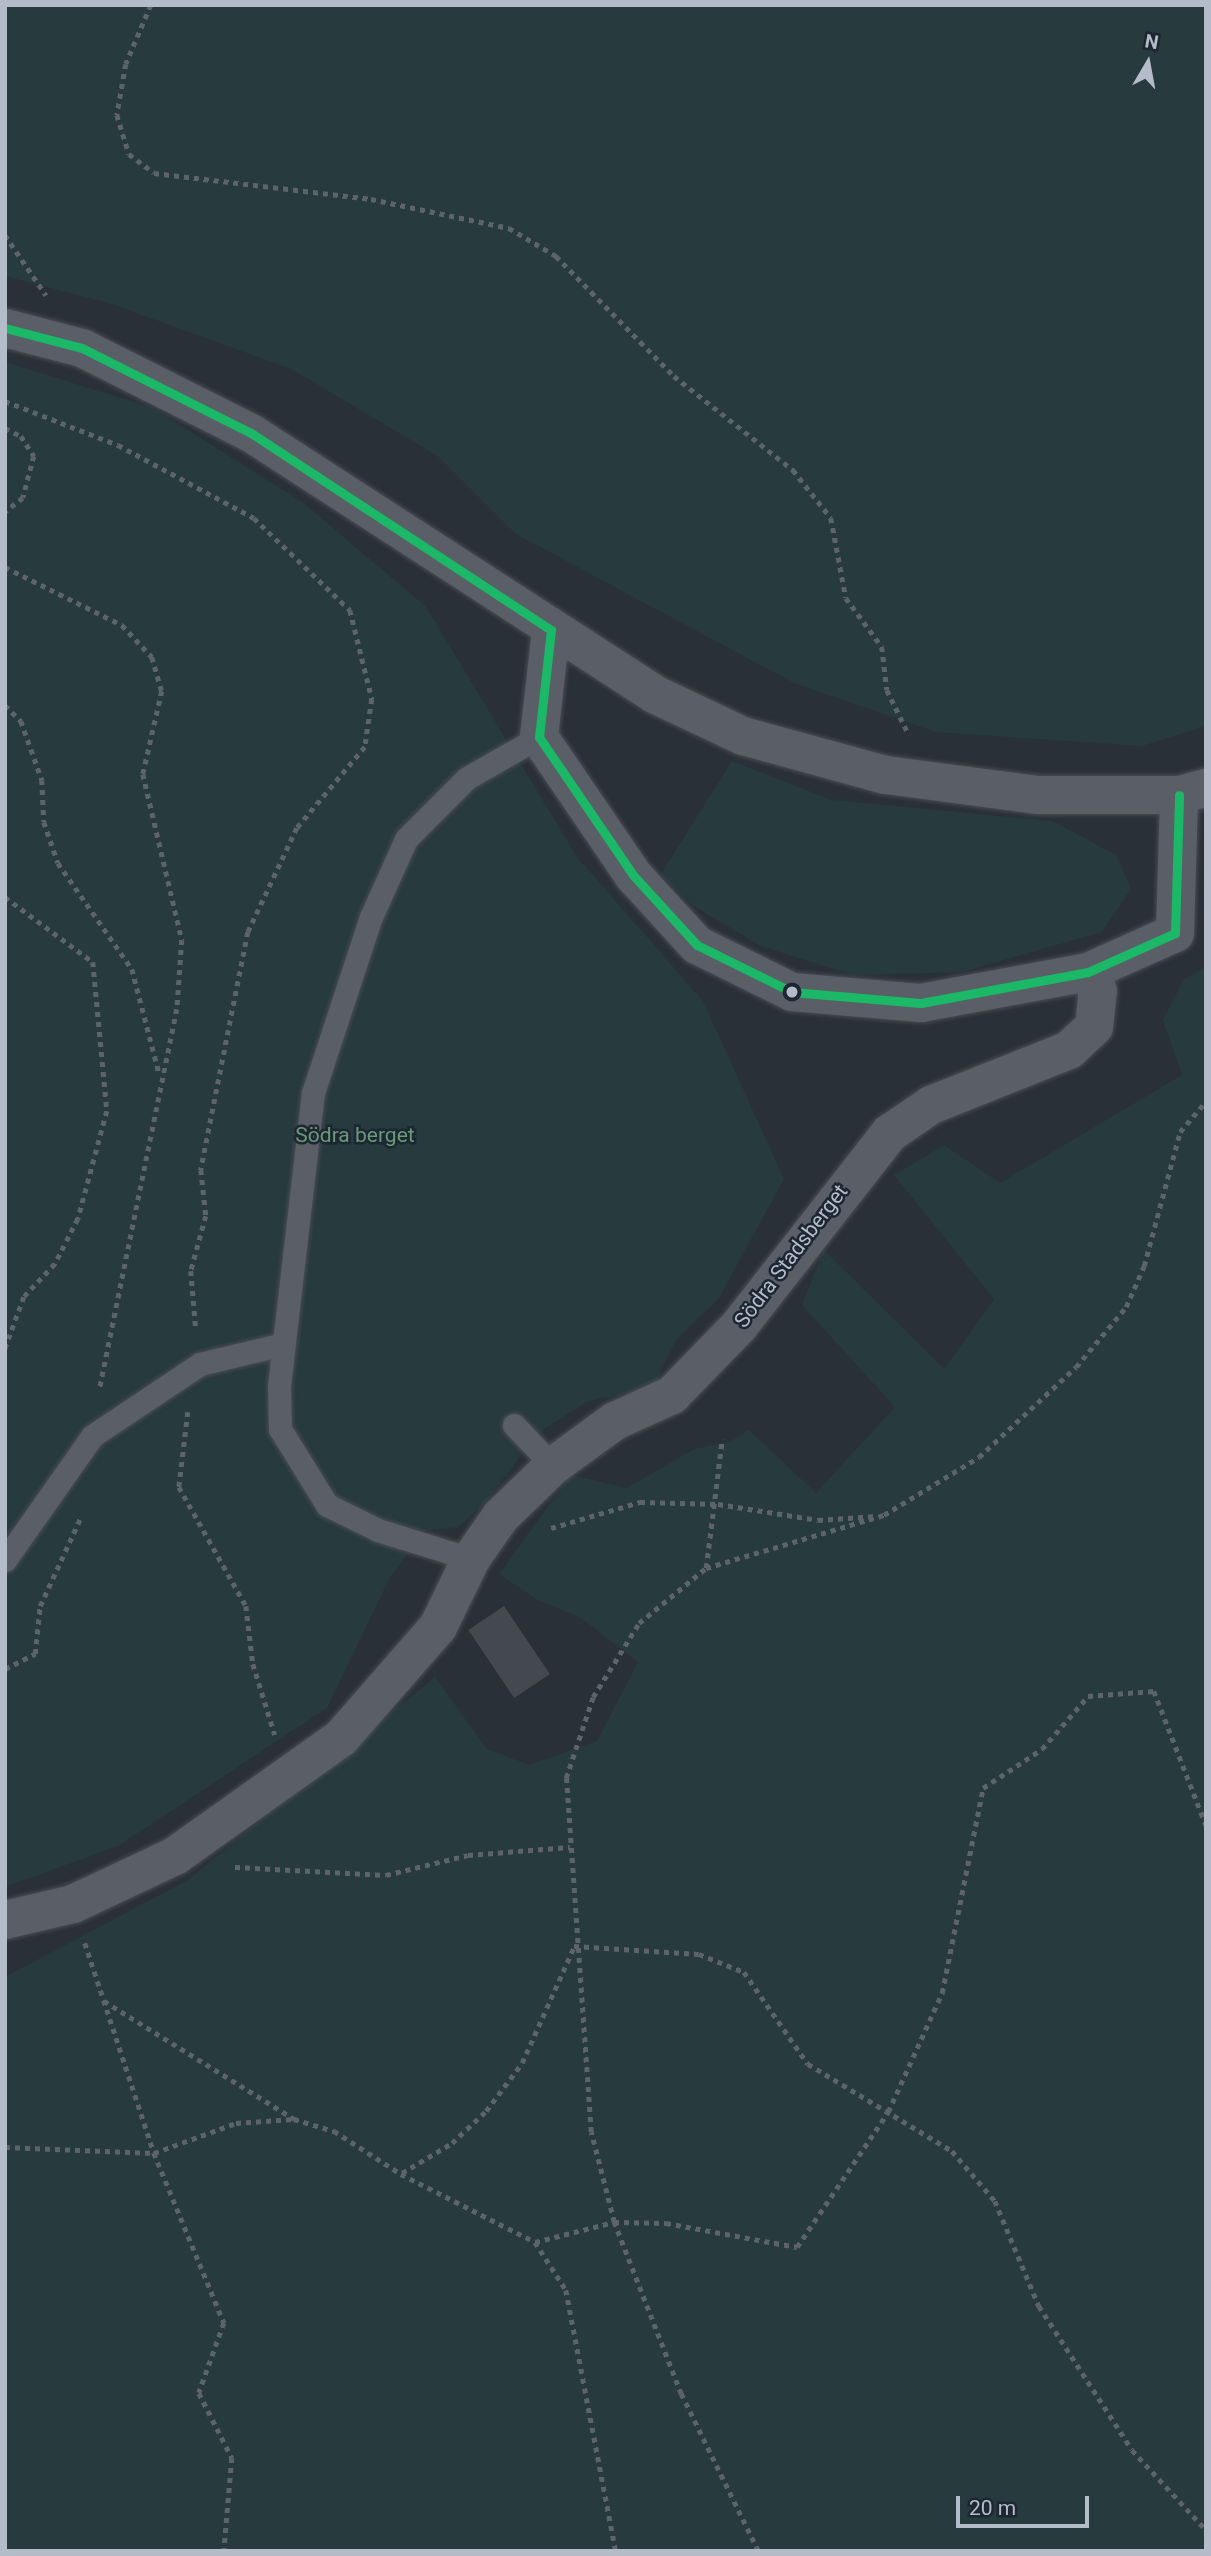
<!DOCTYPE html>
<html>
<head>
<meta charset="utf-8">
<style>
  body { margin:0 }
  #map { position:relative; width:1211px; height:2556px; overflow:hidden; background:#2a3038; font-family:Roboto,sans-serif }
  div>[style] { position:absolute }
  .green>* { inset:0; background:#273a3e }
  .building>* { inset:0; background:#444950; transform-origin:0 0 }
  .path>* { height:4.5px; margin-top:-2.25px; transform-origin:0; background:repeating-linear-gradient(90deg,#5d636a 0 5px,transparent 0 10px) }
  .roads { filter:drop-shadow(0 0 2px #484c53) drop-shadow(0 0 2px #484c53) }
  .lane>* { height:23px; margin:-11.5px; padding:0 11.5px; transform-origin:11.5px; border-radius:11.5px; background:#5a5e66 }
  .street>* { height:38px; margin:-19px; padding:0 19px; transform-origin:19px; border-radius:19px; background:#5a5e66 }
  .bus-1>* { height:9px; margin:-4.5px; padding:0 4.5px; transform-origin:4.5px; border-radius:4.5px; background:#1ab867 }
  .dots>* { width:19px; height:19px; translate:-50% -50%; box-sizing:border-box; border:4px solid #1d2633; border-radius:50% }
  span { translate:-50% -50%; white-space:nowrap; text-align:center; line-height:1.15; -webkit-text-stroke:5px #1d2633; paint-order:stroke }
  .park-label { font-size:21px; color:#6b9a76 }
  .street-label { font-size:21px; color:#b4bcc9 }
  .frame { position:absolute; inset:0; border:7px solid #b4bcc9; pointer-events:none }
  .north { position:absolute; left:1113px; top:28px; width:70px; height:70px; -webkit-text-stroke:5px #1d2633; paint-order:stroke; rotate:10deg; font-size:19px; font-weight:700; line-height:28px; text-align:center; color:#b4bcc9 }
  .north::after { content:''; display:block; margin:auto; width:24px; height:32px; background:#b4bcc9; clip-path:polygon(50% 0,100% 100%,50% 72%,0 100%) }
  .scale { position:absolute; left:956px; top:2496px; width:133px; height:32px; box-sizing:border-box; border:4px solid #b4bcc9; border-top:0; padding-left:9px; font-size:21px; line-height:24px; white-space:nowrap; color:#b4bcc9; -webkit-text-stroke:5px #1d2633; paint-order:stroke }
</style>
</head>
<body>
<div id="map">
  <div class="green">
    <div style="clip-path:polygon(5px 5px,1206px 5px,1206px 726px,1142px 746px,936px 732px,794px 683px,516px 534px,438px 456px,291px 369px,112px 304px,5px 276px)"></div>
    <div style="clip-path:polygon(5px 362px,153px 408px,305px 504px,426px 607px,577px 857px,703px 1001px,784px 1179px,719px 1298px,676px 1340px,652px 1390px,588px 1401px,537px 1434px,485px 1503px,458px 1527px,425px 1531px,390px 1577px,327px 1708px,118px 1846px,5px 1887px)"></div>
    <div style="clip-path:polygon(732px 761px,832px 800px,1053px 821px,1116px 855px,1131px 889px,1102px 932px,962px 972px,853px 975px,761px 946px,692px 905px,661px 874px)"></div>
    <div style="clip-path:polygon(1206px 967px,1206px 2551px,5px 2551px,5px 1977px,188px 1880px,435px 1677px,486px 1748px,529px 1765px,597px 1741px,638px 1662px,581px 1618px,536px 1599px,499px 1574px,571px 1475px,627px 1488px,694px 1449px,729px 1442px,749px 1430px,816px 1493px,895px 1407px,802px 1305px,824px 1250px,944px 1369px,994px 1299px,894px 1175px,944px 1145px,1000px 1183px,1182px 1075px,1163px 1020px,1184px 979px)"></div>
  </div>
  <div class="building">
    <div style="left:504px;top:1606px;width:82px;height:43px;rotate:56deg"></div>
  </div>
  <div class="path">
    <div style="left:151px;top:5px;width:64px;rotate:113deg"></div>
    <div style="left:126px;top:64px;width:52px;rotate:100deg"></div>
    <div style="left:117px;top:115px;width:41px;rotate:72.9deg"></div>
    <div style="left:129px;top:154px;width:31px;rotate:37deg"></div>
    <div style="left:154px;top:173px;width:219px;rotate:6.8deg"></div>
    <div style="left:371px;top:199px;width:141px;rotate:11.9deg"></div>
    <div style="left:509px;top:228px;width:55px;rotate:30.8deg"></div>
    <div style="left:556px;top:256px;width:168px;rotate:45.5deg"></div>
    <div style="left:674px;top:376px;width:152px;rotate:38.3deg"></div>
    <div style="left:793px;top:470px;width:61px;rotate:51.6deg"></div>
    <div style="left:831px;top:518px;width:81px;rotate:79.4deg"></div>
    <div style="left:846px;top:598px;width:61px;rotate:53.7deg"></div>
    <div style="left:882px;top:647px;width:43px;rotate:83.4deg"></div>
    <div style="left:887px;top:690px;width:50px;rotate:63.9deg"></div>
    <div style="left:5px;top:235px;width:73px;rotate:55.7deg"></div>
    <div style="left:5px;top:401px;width:121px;rotate:21.3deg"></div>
    <div style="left:118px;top:445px;width:154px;rotate:28.2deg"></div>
    <div style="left:254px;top:518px;width:133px;rotate:43.8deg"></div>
    <div style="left:350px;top:610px;width:92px;rotate:76.1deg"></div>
    <div style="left:372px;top:699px;width:49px;rotate:98.3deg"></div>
    <div style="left:365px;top:747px;width:106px;rotate:130deg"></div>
    <div style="left:297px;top:828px;width:115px;rotate:115.2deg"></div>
    <div style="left:248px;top:932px;width:243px;rotate:101.2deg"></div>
    <div style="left:201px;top:1170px;width:46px;rotate:83.8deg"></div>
    <div style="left:206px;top:1216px;width:57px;rotate:105.3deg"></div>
    <div style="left:191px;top:1271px;width:60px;rotate:85.2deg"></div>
    <div style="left:5px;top:428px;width:18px;rotate:27deg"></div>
    <div style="left:21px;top:436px;width:24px;rotate:57deg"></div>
    <div style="left:34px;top:456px;width:43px;rotate:104.7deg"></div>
    <div style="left:23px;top:498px;width:23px;rotate:142deg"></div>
    <div style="left:5px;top:567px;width:131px;rotate:26.4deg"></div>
    <div style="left:122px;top:625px;width:44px;rotate:46.8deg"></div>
    <div style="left:152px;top:657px;width:35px;rotate:74deg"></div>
    <div style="left:162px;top:691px;width:85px;rotate:102.9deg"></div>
    <div style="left:143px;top:774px;width:171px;rotate:76.8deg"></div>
    <div style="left:182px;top:940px;width:69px;rotate:94.1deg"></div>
    <div style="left:177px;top:1009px;width:386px;rotate:101.5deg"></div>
    <div style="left:5px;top:705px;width:23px;rotate:45deg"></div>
    <div style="left:21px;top:721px;width:63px;rotate:70.4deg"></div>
    <div style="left:42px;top:780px;width:42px;rotate:87.3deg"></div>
    <div style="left:44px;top:822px;width:43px;rotate:71.1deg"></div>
    <div style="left:58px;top:863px;width:129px;rotate:55.1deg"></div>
    <div style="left:132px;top:969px;width:107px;rotate:75.4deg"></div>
    <div style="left:5px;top:897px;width:109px;rotate:36.5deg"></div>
    <div style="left:93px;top:962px;width:150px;rotate:84.6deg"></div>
    <div style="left:107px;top:1111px;width:112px;rotate:105deg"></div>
    <div style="left:78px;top:1219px;width:51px;rotate:117.1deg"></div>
    <div style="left:55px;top:1264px;width:45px;rotate:133.2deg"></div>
    <div style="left:24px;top:1297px;width:55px;rotate:110.1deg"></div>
    <div style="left:188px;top:1412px;width:76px;rotate:96.8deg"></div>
    <div style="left:179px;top:1487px;width:137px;rotate:60.6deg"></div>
    <div style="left:246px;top:1606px;width:58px;rotate:83.1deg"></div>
    <div style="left:253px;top:1664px;width:74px;rotate:72.8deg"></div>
    <div style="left:551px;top:1528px;width:93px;rotate:-16.3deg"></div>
    <div style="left:640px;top:1502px;width:78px;rotate:1.5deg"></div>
    <div style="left:718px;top:1504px;width:101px;rotate:9.1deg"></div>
    <div style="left:818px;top:1520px;width:59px;rotate:-3.9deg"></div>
    <div style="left:706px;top:1568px;width:130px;rotate:-82.9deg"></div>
    <div style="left:5px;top:1669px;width:34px;rotate:-27deg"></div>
    <div style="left:35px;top:1654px;width:48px;rotate:-84.1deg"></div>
    <div style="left:40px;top:1606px;width:98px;rotate:-65.3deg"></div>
    <div style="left:235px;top:1867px;width:151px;rotate:3deg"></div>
    <div style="left:386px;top:1875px;width:84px;rotate:-13.7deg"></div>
    <div style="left:468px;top:1855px;width:102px;rotate:-4.5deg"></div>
    <div style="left:85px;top:1943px;width:221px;rotate:71.8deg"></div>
    <div style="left:154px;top:2153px;width:184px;rotate:67.6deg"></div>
    <div style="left:224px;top:2323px;width:74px;rotate:109.7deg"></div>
    <div style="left:199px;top:2393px;width:73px;rotate:63.1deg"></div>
    <div style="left:232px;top:2458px;width:93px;rotate:94.9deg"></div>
    <div style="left:574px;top:1946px;width:125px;rotate:3.7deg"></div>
    <div style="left:699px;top:1954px;width:48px;rotate:21.8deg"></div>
    <div style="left:744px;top:1972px;width:112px;rotate:55.2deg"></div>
    <div style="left:808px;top:2064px;width:168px;rotate:31.1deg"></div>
    <div style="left:952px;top:2151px;width:66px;rotate:49.3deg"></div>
    <div style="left:995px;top:2201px;width:114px;rotate:67.3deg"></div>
    <div style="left:1039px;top:2306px;width:171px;rotate:57.1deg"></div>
    <div style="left:1132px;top:2450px;width:109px;rotate:47.2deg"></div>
    <div style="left:104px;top:2001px;width:224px;rotate:31.8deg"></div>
    <div style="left:294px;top:2119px;width:42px;rotate:16.7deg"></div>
    <div style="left:334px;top:2131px;width:80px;rotate:32.7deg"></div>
    <div style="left:401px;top:2174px;width:150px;rotate:26.9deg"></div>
    <div style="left:535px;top:2242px;width:57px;rotate:57.1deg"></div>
    <div style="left:566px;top:2290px;width:266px;rotate:79.2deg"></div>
    <div style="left:5px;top:2147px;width:149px;rotate:2.3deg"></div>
    <div style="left:154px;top:2153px;width:87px;rotate:-20.1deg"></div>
    <div style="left:236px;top:2123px;width:57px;rotate:-4deg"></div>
    <div style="left:402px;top:2173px;width:58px;rotate:-31deg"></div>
    <div style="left:452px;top:2143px;width:47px;rotate:-43.3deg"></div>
    <div style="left:486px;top:2111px;width:60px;rotate:-53.1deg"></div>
    <div style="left:522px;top:2063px;width:127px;rotate:-65.9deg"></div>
    <div style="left:535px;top:2242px;width:81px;rotate:-14.2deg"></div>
    <div style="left:614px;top:2222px;width:52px;rotate:1.1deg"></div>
    <div style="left:666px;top:2223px;width:133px;rotate:10.4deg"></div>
    <div style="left:797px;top:2247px;width:163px;rotate:-56deg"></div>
    <div style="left:888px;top:2112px;width:131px;rotate:-65.6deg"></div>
    <div style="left:942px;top:1993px;width:209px;rotate:-78.7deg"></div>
    <div style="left:983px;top:1788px;width:71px;rotate:-33.5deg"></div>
    <div style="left:1042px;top:1749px;width:70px;rotate:-49deg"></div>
    <div style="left:1088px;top:1696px;width:66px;rotate:-4.3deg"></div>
    <div style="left:1154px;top:1691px;width:144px;rotate:68.8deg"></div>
    <div style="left:758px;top:2551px;width:175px;rotate:-116.1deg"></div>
    <div style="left:681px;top:2394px;width:185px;rotate:-111.3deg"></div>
    <div style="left:614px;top:2222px;width:93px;rotate:-104.3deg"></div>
    <div style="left:591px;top:2132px;width:355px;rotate:-94deg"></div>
    <div style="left:566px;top:1778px;width:85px;rotate:-71.6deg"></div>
    <div style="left:593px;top:1697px;width:87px;rotate:-58.1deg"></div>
    <div style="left:639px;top:1623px;width:87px;rotate:-39.4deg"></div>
    <div style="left:706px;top:1568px;width:186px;rotate:-16.6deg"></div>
    <div style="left:884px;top:1515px;width:111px;rotate:-31.4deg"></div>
    <div style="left:979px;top:1457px;width:132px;rotate:-42.9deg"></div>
    <div style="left:1076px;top:1367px;width:78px;rotate:-50.2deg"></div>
    <div style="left:1126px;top:1307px;width:45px;rotate:-66.3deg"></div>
    <div style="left:1144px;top:1266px;width:139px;rotate:-75deg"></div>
    <div style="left:1180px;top:1132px;width:40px;rotate:-50deg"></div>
  </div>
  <div class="roads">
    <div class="lane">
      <div style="left:514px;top:1425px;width:57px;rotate:46.4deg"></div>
      <div style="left:471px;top:1559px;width:97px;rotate:-162.7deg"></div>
      <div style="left:378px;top:1530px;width:57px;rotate:-153.9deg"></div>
      <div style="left:327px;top:1505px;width:89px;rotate:-121.7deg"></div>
      <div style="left:280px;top:1429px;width:43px;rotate:-91.3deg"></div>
      <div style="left:279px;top:1386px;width:295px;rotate:-83.4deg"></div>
      <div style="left:313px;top:1093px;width:185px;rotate:-71.8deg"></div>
      <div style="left:371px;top:917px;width:85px;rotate:-65.8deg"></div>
      <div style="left:406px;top:839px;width:86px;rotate:-45deg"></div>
      <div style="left:467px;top:778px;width:83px;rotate:-29.7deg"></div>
      <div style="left:5px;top:1560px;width:151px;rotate:-54.9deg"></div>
      <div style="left:92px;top:1436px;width:130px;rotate:-33.7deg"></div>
      <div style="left:200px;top:1364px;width:85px;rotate:-13.5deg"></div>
    </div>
    <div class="street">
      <div style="left:5px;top:328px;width:80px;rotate:14.6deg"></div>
      <div style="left:82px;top:348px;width:189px;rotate:26.7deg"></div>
      <div style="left:251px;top:433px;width:480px;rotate:32.9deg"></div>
      <div style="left:654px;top:694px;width:98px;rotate:25.3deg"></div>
      <div style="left:743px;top:736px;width:148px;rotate:15.3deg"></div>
      <div style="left:886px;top:775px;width:152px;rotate:7.5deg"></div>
      <div style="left:1037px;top:795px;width:142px"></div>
      <div style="left:1179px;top:795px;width:28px;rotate:-15deg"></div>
      <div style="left:551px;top:630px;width:108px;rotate:96.4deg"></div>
      <div style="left:539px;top:737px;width:167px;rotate:55.7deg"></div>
      <div style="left:633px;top:875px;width:95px;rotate:47.6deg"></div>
      <div style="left:697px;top:945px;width:106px;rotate:26.3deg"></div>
      <div style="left:792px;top:992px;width:129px;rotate:4.9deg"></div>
      <div style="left:921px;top:1003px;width:170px;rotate:-10.5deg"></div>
      <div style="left:1088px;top:972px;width:95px;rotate:-24.1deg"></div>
      <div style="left:1175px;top:933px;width:138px;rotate:-88.3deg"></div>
      <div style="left:5px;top:1920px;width:70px;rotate:-13.2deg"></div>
      <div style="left:73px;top:1904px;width:113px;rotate:-25.2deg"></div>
      <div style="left:175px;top:1856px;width:204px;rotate:-35.4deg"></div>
      <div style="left:341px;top:1738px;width:147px;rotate:-48.9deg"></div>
      <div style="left:438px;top:1627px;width:76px;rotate:-64.1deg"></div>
      <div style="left:471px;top:1559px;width:52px;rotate:-55.1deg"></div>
      <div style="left:501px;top:1516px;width:72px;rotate:-43.9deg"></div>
      <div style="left:553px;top:1466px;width:77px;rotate:-36deg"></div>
      <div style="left:615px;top:1421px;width:63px;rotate:-24.5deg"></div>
      <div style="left:672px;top:1395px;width:96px;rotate:-45.8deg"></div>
      <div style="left:739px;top:1326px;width:245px;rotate:-52deg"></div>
      <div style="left:890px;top:1133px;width:50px;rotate:-34.3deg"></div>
      <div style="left:931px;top:1105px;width:149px;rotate:-21.7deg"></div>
      <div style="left:1069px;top:1050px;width:34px;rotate:-43deg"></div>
      <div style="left:1094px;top:1027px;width:36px;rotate:-84deg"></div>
      <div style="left:1098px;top:991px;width:21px;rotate:-118deg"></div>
    </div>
  </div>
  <div class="bus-1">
    <div style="left:5px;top:328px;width:80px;rotate:14.6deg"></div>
    <div style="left:82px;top:348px;width:189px;rotate:26.7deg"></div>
    <div style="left:251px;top:433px;width:359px;rotate:33.3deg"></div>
    <div style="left:551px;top:630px;width:108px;rotate:96.4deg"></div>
    <div style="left:539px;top:737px;width:167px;rotate:55.7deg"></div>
    <div style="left:633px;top:875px;width:95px;rotate:47.6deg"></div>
    <div style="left:697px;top:945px;width:106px;rotate:26.3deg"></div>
    <div style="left:792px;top:992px;width:129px;rotate:4.9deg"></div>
    <div style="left:921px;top:1003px;width:170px;rotate:-10.5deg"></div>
    <div style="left:1088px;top:972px;width:95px;rotate:-24.1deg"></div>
    <div style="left:1175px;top:933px;width:138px;rotate:-88.3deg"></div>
  </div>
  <div class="dots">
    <div style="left:792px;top:992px;background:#b4bcc9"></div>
  </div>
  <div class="park-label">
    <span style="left:355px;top:1135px">Södra berget</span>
  </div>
  <div class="street-label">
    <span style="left:791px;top:1256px;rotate:-53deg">Södra Stadsberget</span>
  </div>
  <div class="frame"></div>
  <div class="north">N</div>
  <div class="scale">20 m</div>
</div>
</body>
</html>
